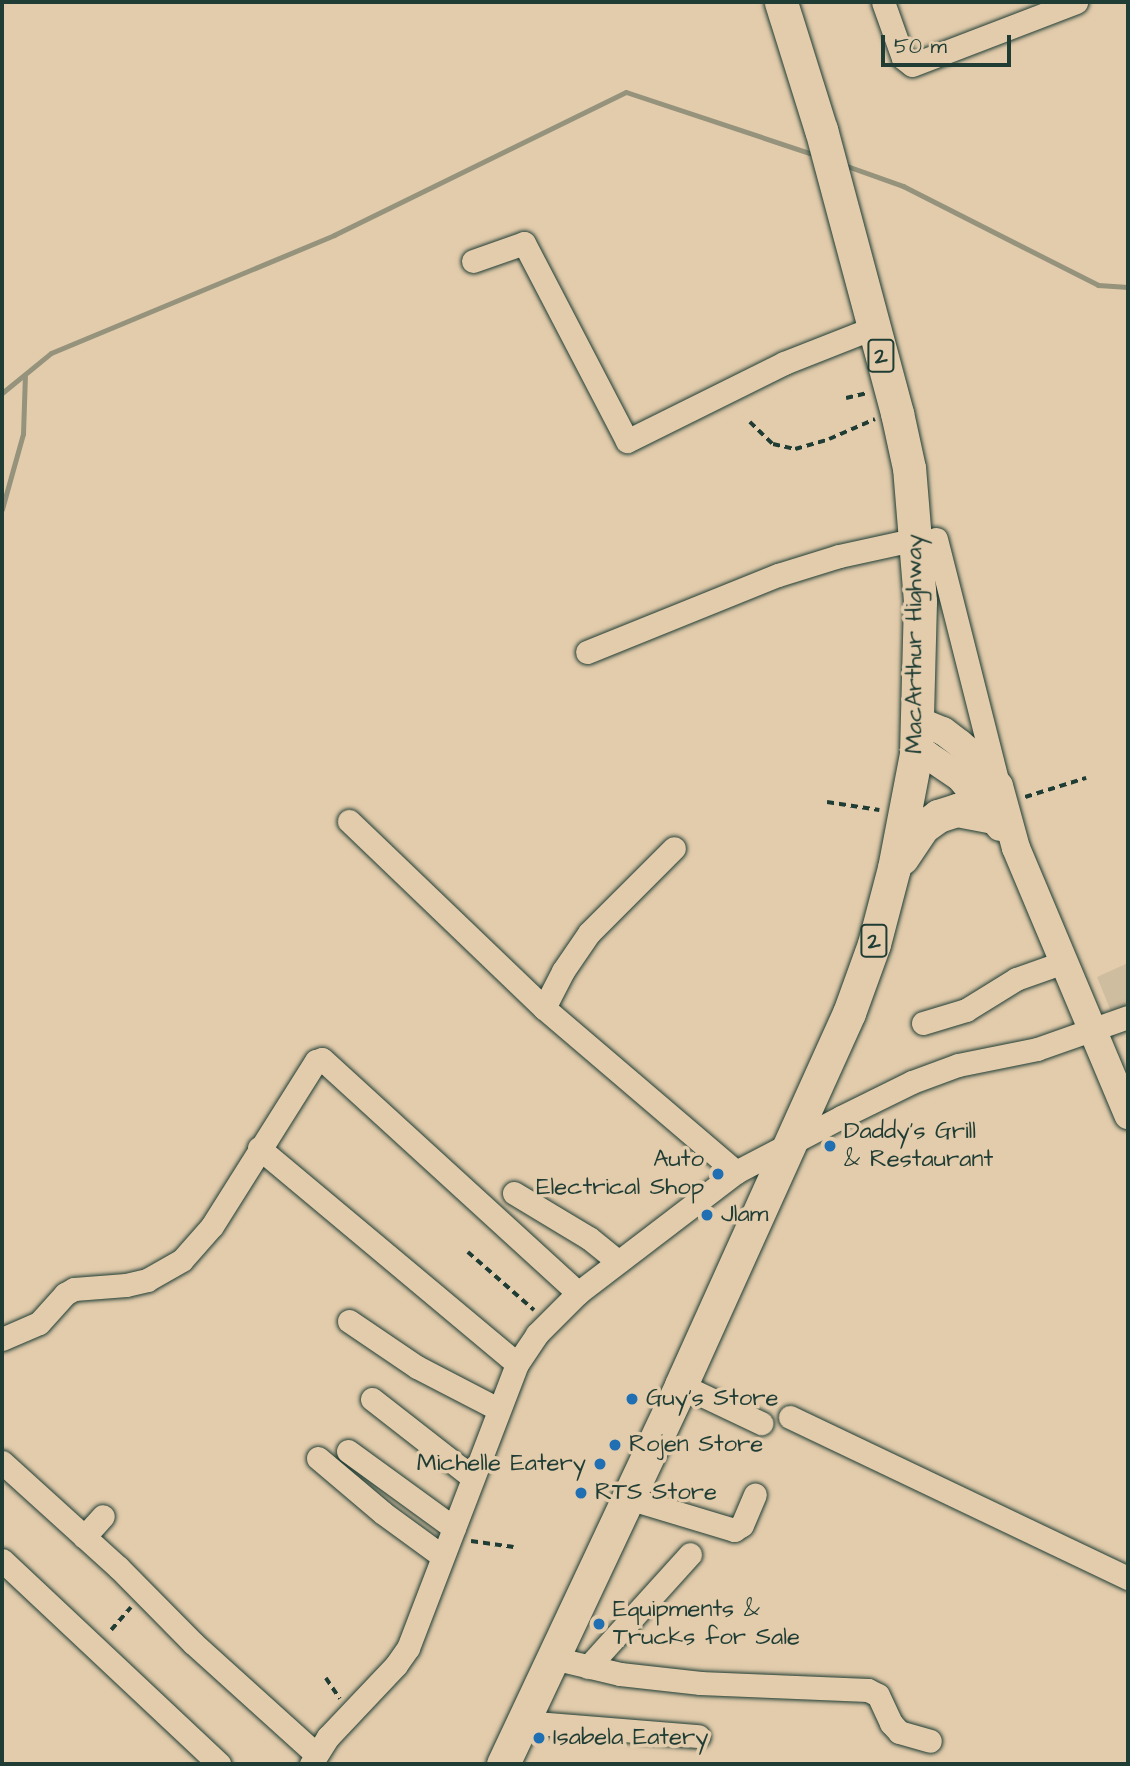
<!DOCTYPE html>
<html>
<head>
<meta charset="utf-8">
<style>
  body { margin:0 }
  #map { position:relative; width:1130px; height:1766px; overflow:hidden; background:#e3ccac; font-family:"Architects Daughter",sans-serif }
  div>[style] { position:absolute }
  .built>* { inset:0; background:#cfbda0 }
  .stream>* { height:5px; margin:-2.5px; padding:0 2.5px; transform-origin:2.5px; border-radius:2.5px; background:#95937c }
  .path>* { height:3.5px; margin-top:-1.75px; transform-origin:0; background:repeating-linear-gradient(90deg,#1f3d34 0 7px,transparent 0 12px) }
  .roads { filter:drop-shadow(0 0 2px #1f3d34) drop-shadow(0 0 2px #1f3d34) }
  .minor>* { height:23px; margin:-11.5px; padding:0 11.5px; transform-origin:11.5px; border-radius:11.5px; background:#e3ccac }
  .major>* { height:28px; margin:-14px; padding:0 14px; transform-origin:14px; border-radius:14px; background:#e3ccac }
  .highway>* { height:33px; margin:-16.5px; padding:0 16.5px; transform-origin:16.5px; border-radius:16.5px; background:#e3ccac }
  .dots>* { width:19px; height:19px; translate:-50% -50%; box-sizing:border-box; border:4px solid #e3ccac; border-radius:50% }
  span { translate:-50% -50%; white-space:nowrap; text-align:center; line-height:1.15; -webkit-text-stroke:7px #e3ccac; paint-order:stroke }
  .shield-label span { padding:2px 5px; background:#e3ccac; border:2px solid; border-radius:5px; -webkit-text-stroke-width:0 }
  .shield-label { font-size:23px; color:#1f3d34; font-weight:700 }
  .street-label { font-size:24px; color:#1f3d34 }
  .poi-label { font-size:24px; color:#1f3d34 }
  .left { translate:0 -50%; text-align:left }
  .right { translate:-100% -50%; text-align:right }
  .frame { position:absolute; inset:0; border:4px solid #1f3d34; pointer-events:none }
  .scale { position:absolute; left:881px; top:35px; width:130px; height:32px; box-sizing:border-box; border:4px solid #1f3d34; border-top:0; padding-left:9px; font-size:21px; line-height:24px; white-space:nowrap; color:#1f3d34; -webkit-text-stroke:5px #e3ccac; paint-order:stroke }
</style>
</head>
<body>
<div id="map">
  <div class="built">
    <div style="clip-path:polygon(1128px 963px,1128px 1007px,1112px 1014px,1097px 977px)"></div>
  </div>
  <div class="stream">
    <div style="left:844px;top:165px;width:63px;rotate:19.6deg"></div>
    <div style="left:903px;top:186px;width:219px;rotate:26.9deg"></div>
    <div style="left:1098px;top:285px;width:30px;rotate:4deg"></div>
    <div style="left:2px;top:393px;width:63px;rotate:-39.2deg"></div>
    <div style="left:51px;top:353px;width:307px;rotate:-22.6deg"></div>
    <div style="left:334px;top:235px;width:325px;rotate:-26.1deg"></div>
    <div style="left:626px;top:92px;width:199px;rotate:18.4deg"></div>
    <div style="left:2px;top:509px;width:78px;rotate:-74.4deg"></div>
    <div style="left:23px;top:434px;width:59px;rotate:-88.1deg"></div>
  </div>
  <div class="path">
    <div style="left:846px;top:398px;width:23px;rotate:-13deg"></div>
    <div style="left:750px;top:422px;width:32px;rotate:44deg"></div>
    <div style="left:773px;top:444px;width:23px;rotate:13deg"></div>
    <div style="left:795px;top:449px;width:35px;rotate:-16deg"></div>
    <div style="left:829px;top:439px;width:50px;rotate:-23.5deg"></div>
    <div style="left:1025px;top:797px;width:64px;rotate:-17.3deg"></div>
    <div style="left:827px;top:802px;width:53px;rotate:8.7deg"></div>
    <div style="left:468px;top:1252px;width:88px;rotate:41.3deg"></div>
    <div style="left:471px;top:1541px;width:43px;rotate:7.9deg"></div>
    <div style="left:111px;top:1630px;width:30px;rotate:-49deg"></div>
    <div style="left:326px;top:1678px;width:25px;rotate:56deg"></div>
  </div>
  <div class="roads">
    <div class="minor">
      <div style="left:883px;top:2px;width:59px;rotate:70.3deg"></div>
      <div style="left:903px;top:58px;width:11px;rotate:38deg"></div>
      <div style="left:912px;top:65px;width:176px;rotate:-21deg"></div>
      <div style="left:473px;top:261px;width:54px;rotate:-19.4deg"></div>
      <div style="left:524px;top:243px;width:223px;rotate:62.5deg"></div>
      <div style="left:627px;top:441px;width:175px;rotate:-26.4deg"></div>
      <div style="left:784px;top:363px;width:96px;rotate:-21.5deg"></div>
      <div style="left:936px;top:539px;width:249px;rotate:75.8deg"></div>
      <div style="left:587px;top:652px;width:206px;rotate:-22deg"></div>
      <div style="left:778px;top:575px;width:64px;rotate:-17.3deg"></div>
      <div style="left:839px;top:556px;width:80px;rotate:-12.3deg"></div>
      <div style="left:349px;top:821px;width:270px;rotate:43.8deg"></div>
      <div style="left:544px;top:1008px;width:253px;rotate:40.5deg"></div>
      <div style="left:544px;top:1008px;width:42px;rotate:-62.8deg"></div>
      <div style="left:563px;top:971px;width:46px;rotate:-55.6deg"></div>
      <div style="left:589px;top:933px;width:120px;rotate:-45deg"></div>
      <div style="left:923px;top:1023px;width:45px;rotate:-16.8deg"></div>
      <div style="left:966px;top:1010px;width:59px;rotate:-31.8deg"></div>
      <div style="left:1016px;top:979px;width:51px;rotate:-19.5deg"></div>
      <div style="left:259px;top:1148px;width:336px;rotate:39.9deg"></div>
      <div style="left:514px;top:1193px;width:87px;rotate:31deg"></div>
      <div style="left:589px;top:1238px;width:36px;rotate:39deg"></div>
      <div style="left:349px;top:1321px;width:82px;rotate:34.1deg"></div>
      <div style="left:417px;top:1367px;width:91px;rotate:27.4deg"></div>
      <div style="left:2px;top:1339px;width:40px;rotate:-23.4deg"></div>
      <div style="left:39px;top:1323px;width:39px;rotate:-48deg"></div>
      <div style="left:65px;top:1294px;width:10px;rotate:-29deg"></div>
      <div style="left:74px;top:1289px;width:52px;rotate:-4.4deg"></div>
      <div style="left:126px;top:1285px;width:22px;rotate:-13deg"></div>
      <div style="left:147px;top:1280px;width:40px;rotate:-29.7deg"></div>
      <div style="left:182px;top:1260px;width:45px;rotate:-48.6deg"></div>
      <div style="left:212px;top:1226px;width:195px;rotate:-57.8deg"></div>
      <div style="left:316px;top:1061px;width:6px;rotate:-18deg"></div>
      <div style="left:322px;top:1059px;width:347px;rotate:42.4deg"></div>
      <div style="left:681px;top:1385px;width:89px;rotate:25.4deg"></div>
      <div style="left:372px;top:1399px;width:128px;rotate:38deg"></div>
      <div style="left:790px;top:1417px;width:374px;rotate:25.5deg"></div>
      <div style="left:348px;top:1451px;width:131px;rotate:36deg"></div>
      <div style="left:318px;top:1458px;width:85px;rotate:40.2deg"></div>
      <div style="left:383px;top:1513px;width:73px;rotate:36.1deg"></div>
      <div style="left:2px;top:1462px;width:156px;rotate:42.2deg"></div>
      <div style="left:118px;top:1567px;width:107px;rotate:45.4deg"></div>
      <div style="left:193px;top:1643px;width:166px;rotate:42.1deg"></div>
      <div style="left:628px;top:1498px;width:111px;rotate:16.8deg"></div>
      <div style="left:734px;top:1530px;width:9px;rotate:-32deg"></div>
      <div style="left:742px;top:1525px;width:33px;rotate:-67deg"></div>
      <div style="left:84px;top:1537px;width:28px;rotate:-48deg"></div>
      <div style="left:2px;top:1560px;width:298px;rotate:43.2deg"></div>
      <div style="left:553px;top:1658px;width:69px;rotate:13.4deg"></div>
      <div style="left:620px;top:1674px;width:81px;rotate:6.4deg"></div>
      <div style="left:700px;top:1683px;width:168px;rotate:2.4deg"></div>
      <div style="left:868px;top:1690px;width:11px;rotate:27deg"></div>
      <div style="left:878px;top:1695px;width:31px;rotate:65deg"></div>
      <div style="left:891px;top:1723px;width:12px;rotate:48deg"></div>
      <div style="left:899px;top:1732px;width:32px;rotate:16deg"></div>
      <div style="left:588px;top:1667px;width:152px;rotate:-47.9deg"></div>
      <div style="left:523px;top:1722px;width:176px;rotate:4.6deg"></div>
      <div style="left:311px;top:1764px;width:32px;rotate:-58deg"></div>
      <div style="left:328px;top:1737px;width:99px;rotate:-46.6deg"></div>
      <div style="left:396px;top:1665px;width:21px;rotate:-55deg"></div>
      <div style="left:408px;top:1648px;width:304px;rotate:-69deg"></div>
      <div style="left:517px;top:1364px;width:36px;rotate:-56deg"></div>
      <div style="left:537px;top:1334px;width:58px;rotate:-45deg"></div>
      <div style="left:578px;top:1293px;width:199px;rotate:-37.4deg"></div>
      <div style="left:736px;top:1172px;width:119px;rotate:-27.6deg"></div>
      <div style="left:841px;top:1117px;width:79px;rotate:-26.2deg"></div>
      <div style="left:912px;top:1082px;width:49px;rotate:-20.3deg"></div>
      <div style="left:958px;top:1065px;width:81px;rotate:-11.4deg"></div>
      <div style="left:1037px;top:1049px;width:96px;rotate:-19.4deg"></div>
    </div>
    <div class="major">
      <div style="left:918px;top:721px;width:27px;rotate:22deg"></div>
      <div style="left:943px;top:731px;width:21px;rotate:37deg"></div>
      <div style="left:960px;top:744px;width:26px;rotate:40deg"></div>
      <div style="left:980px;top:761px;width:31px;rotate:53deg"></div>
      <div style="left:999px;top:786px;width:64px;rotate:74.7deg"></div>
      <div style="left:1016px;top:848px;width:290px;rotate:67.2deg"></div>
      <div style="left:916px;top:754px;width:11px;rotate:5deg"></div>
      <div style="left:927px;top:755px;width:40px;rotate:34deg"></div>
      <div style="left:960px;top:777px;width:64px;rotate:51.3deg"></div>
    </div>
    <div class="highway">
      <div style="left:902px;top:858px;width:37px;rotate:-56deg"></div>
      <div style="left:923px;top:827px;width:19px;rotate:-36deg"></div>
      <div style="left:938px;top:816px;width:20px;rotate:-18deg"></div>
      <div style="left:957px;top:810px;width:36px;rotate:11deg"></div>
      <div style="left:503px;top:1764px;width:419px;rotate:-64.8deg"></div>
      <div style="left:681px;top:1385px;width:408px;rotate:-65.7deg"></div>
      <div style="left:849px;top:1013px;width:73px;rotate:-70.1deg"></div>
      <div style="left:874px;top:944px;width:79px;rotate:-75.3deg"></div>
      <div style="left:894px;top:868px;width:116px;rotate:-79.1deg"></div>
      <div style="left:916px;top:754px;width:153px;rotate:-88.5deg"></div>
      <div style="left:920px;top:601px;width:133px;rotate:-94.7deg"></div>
      <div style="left:909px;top:468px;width:56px;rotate:-102.3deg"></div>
      <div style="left:897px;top:413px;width:293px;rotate:-105deg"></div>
      <div style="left:821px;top:130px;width:134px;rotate:-107.4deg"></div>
    </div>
  </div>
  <div class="dots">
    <div style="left:830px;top:1146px;background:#1f6fb2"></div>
    <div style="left:718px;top:1174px;background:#1f6fb2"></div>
    <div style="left:707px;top:1215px;background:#1f6fb2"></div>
    <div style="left:632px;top:1399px;background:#1f6fb2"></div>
    <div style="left:615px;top:1445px;background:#1f6fb2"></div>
    <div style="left:600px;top:1464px;background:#1f6fb2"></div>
    <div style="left:581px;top:1493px;background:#1f6fb2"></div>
    <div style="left:599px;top:1624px;background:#1f6fb2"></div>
    <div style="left:539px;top:1738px;background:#1f6fb2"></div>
  </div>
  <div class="shield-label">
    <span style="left:881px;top:356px">2</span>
    <span style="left:874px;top:941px">2</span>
  </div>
  <div class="street-label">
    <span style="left:915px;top:644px;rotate:-90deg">MacArthur Highway</span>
  </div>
  <div class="poi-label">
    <span class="left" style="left:844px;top:1146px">Daddy's Grill<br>&amp; Restaurant</span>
    <span class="right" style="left:704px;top:1174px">Auto<br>Electrical Shop</span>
    <span class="left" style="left:721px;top:1215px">Jlam</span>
    <span class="left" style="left:646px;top:1399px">Guy's Store</span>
    <span class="left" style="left:629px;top:1445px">Rojen Store</span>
    <span class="right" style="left:586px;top:1464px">Michelle Eatery</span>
    <span class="left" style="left:595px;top:1493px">RTS Store</span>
    <span class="left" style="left:613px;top:1624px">Equipments &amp;<br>Trucks for Sale</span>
    <span class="left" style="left:553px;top:1738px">Isabela Eatery</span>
  </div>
  <div class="frame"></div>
  <div class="scale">50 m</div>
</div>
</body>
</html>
